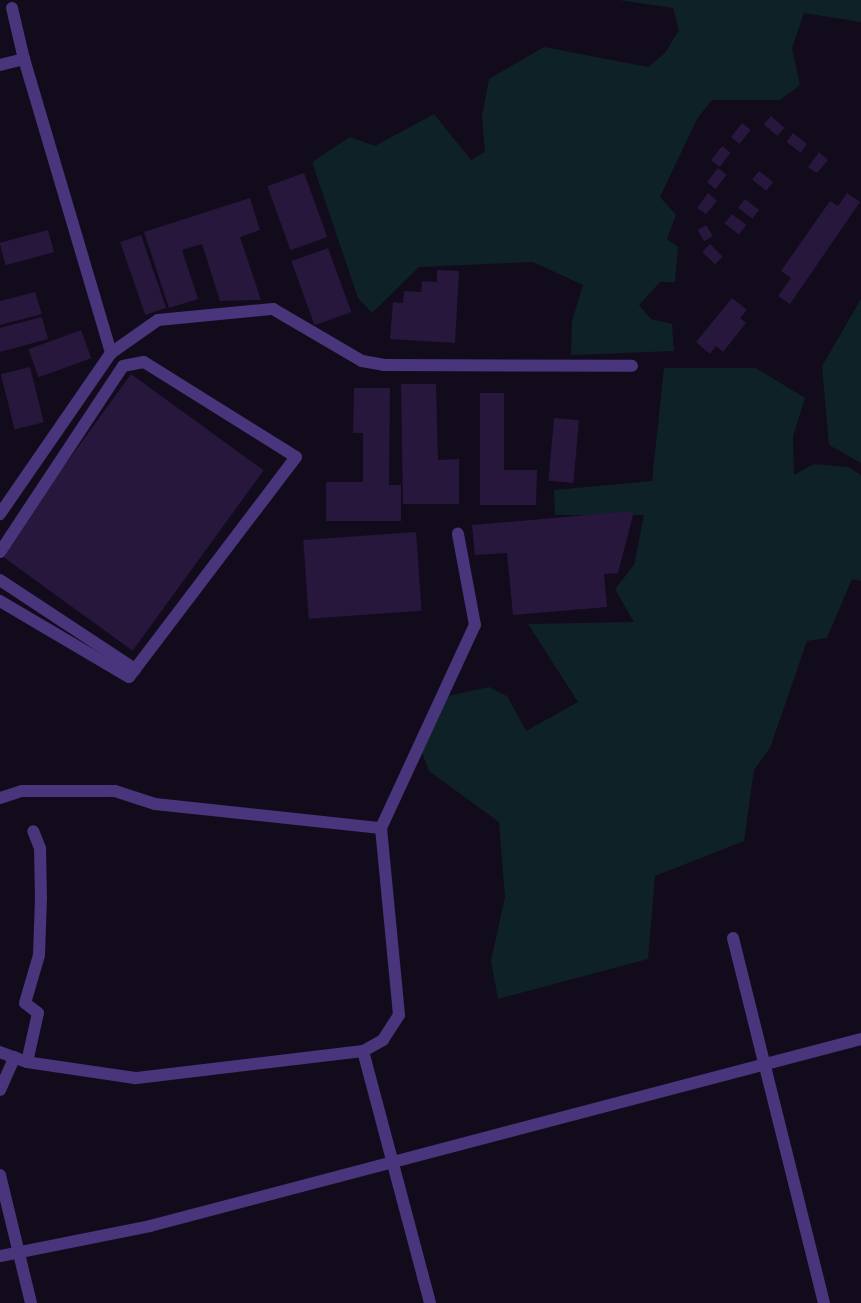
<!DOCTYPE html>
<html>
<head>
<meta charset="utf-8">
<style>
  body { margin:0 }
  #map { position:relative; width:861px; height:1303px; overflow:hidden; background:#120b1c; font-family:"DM Sans",sans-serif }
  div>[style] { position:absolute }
  .green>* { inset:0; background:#0e2126 }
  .building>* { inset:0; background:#27173d; transform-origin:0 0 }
  .minor>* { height:12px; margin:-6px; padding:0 6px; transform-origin:6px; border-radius:6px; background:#48357c }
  span { translate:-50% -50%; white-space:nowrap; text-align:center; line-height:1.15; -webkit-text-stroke:5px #120b1c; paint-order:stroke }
</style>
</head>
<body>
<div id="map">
  <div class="green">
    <div style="clip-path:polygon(619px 0,861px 0,861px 22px,804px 13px,792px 48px,800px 85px,780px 100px,712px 100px,697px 119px,660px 197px,676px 215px,667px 239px,678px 247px,675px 282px,660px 282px,639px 305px,651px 319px,672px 324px,674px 351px,571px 355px,572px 321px,583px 285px,533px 262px,419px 267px,372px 313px,358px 298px,312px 162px,350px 137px,375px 146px,434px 114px,471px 160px,485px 152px,482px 116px,489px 79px,544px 47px,648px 67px,665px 53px,679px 30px,673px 8px)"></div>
    <div style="clip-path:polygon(861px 299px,861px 463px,829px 445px,822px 366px)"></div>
    <div style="clip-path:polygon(664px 368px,756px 368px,805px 398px,793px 436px,794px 475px,814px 464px,848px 467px,861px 475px,861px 581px,852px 579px,827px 638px,807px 641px,770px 748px,754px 770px,744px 841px,655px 876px,648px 959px,498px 999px,491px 961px,505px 897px,499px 822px,429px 771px,421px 750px,448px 696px,489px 687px,507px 696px,526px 731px,578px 702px,528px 624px,634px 622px,615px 589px,634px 565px,644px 515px,555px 515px,554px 490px,652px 481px)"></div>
  </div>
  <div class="building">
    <div style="left:771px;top:116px;width:18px;height:11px;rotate:41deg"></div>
    <div style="left:742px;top:123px;width:11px;height:18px;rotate:38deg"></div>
    <div style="left:793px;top:133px;width:18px;height:11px;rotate:38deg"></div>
    <div style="left:722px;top:146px;width:11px;height:18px;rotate:38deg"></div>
    <div style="clip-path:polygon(819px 152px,828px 160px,817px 173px,808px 167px)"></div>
    <div style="left:718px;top:168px;width:11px;height:18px;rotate:38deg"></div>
    <div style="left:759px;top:171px;width:18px;height:11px;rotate:38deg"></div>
    <div style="left:304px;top:173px;width:68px;height:39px;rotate:70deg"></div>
    <div style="clip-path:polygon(708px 193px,717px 201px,706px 214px,697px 208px)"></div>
    <div style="clip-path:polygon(847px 193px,860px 202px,790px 304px,778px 296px,791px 278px,781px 271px,830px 201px,838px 206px)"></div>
    <div style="clip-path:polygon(250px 198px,260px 230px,240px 237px,261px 300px,220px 301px,202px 244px,182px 250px,198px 299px,169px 308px,144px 232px)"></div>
    <div style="left:745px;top:199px;width:18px;height:11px;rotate:38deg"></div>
    <div style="left:732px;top:214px;width:18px;height:12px;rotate:38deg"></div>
    <div style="left:706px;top:225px;width:13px;height:10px;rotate:58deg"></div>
    <div style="left:48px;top:230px;width:23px;height:50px;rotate:75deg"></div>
    <div style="left:141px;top:235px;width:77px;height:22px;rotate:71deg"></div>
    <div style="left:710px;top:244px;width:18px;height:11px;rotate:45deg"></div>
    <div style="left:328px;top:248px;width:68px;height:39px;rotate:70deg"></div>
    <div style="clip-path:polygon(437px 270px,459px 271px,455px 343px,390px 339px,393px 302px,403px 303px,404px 291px,421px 292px,422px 281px,437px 282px)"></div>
    <div style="clip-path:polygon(35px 292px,42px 314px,0 325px,0 301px)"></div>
    <div style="clip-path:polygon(732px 298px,747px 310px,740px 318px,746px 323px,723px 352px,716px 346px,710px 354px,696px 342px)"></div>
    <div style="clip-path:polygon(42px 317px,48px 339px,0 352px,0 328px)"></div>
    <div style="left:81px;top:330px;width:30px;height:56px;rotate:70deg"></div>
    <div style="left:30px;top:367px;width:57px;height:30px;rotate:76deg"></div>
    <div style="left:131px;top:374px;width:164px;height:223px;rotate:36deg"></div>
    <div style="clip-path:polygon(401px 384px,436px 384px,438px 460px,459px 459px,459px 504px,403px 504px)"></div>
    <div style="clip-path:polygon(354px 388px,390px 388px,389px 485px,401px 485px,401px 521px,326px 521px,326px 482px,363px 482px,363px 433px,353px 433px)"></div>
    <div style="clip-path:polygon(480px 393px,504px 393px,504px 470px,537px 470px,536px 505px,480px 505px)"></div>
    <div style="left:554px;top:418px;width:25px;height:63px;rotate:5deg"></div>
    <div style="clip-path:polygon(634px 511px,618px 573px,604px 574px,607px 607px,513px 615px,507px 553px,475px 555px,472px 525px)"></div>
    <div style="left:416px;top:532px;width:79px;height:113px;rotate:86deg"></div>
  </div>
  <div class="minor">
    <div style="left:12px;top:8px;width:52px;rotate:76.8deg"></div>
    <div style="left:0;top:65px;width:25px;rotate:-14deg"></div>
    <div style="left:24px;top:59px;width:307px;rotate:73.5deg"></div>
    <div style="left:111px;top:353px;width:196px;rotate:124.6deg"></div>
    <div style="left:111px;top:353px;width:57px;rotate:-35.1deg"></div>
    <div style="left:158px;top:320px;width:116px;rotate:-5.5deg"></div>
    <div style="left:273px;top:309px;width:103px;rotate:30.3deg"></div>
    <div style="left:362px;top:361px;width:23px;rotate:10deg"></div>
    <div style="left:385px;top:365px;width:247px;rotate:0.2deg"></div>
    <div style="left:0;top:552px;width:223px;rotate:-56.5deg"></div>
    <div style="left:123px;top:366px;width:21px;rotate:-11deg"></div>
    <div style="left:144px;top:362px;width:179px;rotate:32deg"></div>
    <div style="left:296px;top:457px;width:276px;rotate:127.2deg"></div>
    <div style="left:129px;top:677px;width:150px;rotate:-149.5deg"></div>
    <div style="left:0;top:580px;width:162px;rotate:33.4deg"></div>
    <div style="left:0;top:798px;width:23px;rotate:-18deg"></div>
    <div style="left:22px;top:791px;width:93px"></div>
    <div style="left:115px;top:791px;width:42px;rotate:18deg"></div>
    <div style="left:155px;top:804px;width:227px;rotate:6.1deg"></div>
    <div style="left:381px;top:828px;width:188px;rotate:84.5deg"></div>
    <div style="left:399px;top:1015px;width:30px;rotate:123deg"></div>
    <div style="left:383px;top:1040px;width:23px;rotate:151deg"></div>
    <div style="left:363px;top:1051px;width:230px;rotate:173.2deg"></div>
    <div style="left:135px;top:1078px;width:109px;rotate:-171.6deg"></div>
    <div style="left:27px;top:1062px;width:29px;rotate:-160deg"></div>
    <div style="left:381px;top:828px;width:224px;rotate:-65.2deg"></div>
    <div style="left:475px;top:625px;width:93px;rotate:-100.6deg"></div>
    <div style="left:733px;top:938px;width:376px;rotate:76deg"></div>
    <div style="left:363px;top:1051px;width:261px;rotate:75.1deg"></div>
    <div style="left:27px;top:1062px;width:50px;rotate:-77.3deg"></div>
    <div style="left:38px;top:1013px;width:16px;rotate:-142deg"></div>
    <div style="left:25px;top:1003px;width:50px;rotate:-73.7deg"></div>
    <div style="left:39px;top:955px;width:56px;rotate:-88deg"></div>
    <div style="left:41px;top:899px;width:51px;rotate:-91.1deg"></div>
    <div style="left:40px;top:848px;width:18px;rotate:-112deg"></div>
    <div style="left:0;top:1090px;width:36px;rotate:-66deg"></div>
    <div style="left:0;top:1175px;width:132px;rotate:76.4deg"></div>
    <div style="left:0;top:1256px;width:153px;rotate:-11.3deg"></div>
    <div style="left:150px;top:1226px;width:735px;rotate:-14.74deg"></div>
  </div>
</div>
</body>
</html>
